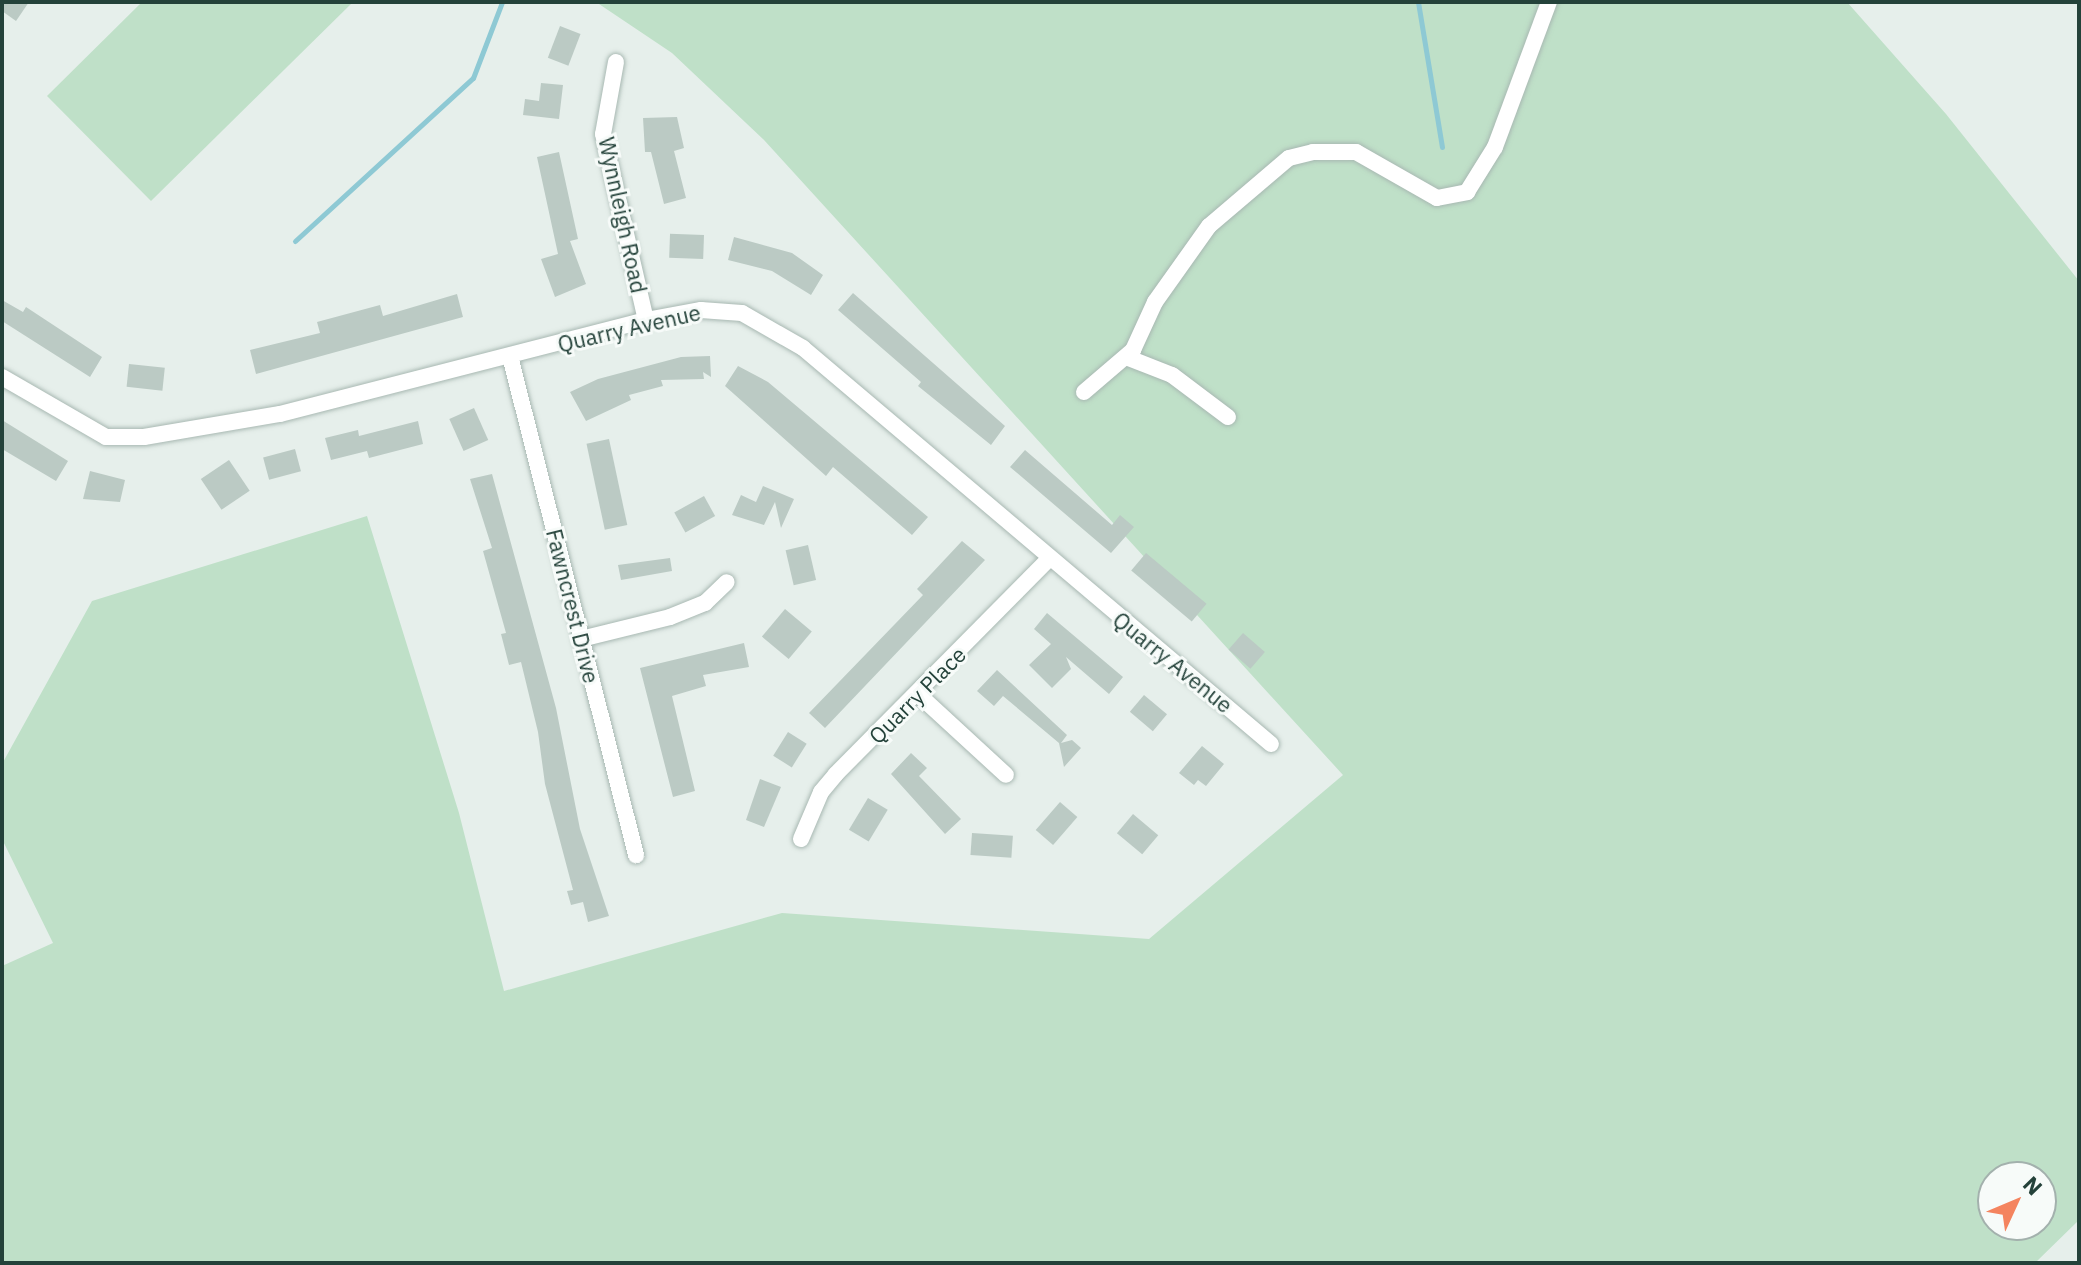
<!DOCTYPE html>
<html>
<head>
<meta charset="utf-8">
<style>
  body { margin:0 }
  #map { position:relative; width:2081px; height:1265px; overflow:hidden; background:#e6efeb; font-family:"IBM Plex Sans",sans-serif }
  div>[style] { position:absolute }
  .green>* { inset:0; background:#bfe0c8 }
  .stream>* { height:5px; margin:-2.5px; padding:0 2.5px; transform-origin:2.5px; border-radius:2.5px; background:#8ec9d4 }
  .building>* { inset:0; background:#bbcac4; transform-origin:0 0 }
  .roads { filter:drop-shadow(0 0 2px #a8b8b2) drop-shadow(0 0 2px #a8b8b2) }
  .minor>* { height:16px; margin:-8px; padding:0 8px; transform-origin:8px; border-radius:8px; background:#fff }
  span { translate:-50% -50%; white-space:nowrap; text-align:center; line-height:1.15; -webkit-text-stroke:6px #f7fbf9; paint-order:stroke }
  .street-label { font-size:22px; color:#24423a }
  .frame { position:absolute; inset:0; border:4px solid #24423a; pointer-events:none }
  .north { position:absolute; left:1977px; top:1161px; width:80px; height:80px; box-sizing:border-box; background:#f7fbf9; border:2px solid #a3b1ad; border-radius:50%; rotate:46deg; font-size:22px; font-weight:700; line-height:32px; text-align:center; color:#24423a }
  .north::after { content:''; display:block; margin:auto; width:28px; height:36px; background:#f4845f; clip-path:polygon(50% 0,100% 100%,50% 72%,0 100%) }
</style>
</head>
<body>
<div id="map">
  <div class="green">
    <div style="clip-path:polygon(142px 2px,351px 2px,352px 3px,151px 201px,47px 96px)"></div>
    <div style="clip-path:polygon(evenodd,596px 2px,1847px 2px,1946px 114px,2079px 281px,2079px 1220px,2035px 1263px,2px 1263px,2px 966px,53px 943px,2px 839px,2px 764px,92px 601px,367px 516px,459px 813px,504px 991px,782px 913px,1149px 939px,1343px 775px,764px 140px,672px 53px,596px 2px,1993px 1177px,2041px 1177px,2041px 1225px,1993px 1225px,1993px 1177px)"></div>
  </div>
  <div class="stream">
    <div style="left:1418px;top:2px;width:147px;rotate:80.6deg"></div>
    <div style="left:295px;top:241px;width:241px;rotate:-42.5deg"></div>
    <div style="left:473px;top:78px;width:81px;rotate:-69.1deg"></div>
  </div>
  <div class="building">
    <div style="clip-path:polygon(2px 2px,29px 2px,16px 21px,2px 11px)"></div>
    <div style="left:560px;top:26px;width:22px;height:34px;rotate:21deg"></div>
    <div style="clip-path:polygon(541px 83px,563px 85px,559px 119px,523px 115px,525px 99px,539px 101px)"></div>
    <div style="clip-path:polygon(677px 117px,684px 148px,674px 151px,686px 198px,664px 204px,651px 152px,645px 152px,643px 118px)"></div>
    <div style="clip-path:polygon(559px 152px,578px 239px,570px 241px,586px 284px,555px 297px,541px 259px,558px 254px,537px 157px)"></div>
    <div style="left:704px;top:235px;width:24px;height:34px;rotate:92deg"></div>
    <div style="clip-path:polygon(734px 237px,792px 253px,823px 275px,811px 295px,772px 271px,728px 260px)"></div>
    <div style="clip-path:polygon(853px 293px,1005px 426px,991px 445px,918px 386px,921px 382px,838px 310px)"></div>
    <div style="clip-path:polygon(457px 294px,463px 317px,256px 374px,250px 350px,320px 333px,317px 322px,380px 305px,383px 316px)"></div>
    <div style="clip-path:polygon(2px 300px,23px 312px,26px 307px,102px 357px,90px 377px,2px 321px)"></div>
    <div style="clip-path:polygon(710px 356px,711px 377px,703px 372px,704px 379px,661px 380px,663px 386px,629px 395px,631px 400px,586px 421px,570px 392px,598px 379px,681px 357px)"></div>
    <div style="left:129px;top:364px;width:36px;height:23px;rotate:6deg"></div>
    <div style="clip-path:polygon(738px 366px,768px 382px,928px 517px,912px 535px,833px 467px,826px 476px,725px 386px)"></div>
    <div style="left:474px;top:408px;width:35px;height:27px;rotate:66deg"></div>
    <div style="clip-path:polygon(2px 420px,68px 461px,56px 481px,2px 449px)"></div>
    <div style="clip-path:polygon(418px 421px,423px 444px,369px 458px,367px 451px,331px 460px,325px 438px,358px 430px,359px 436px)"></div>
    <div style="left:609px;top:439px;width:88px;height:23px;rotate:78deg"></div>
    <div style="left:295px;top:449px;width:23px;height:33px;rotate:75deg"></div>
    <div style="clip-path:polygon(1025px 450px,1112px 525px,1120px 515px,1134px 527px,1111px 553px,1010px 467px)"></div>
    <div style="left:229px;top:460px;width:37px;height:34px;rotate:56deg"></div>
    <div style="clip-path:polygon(90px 471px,125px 480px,120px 502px,83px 499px)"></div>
    <div style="clip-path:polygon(492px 474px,556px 708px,580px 829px,609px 916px,588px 922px,583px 902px,571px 905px,567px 891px,573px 890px,545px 784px,538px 732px,521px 662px,509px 665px,501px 634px,506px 633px,483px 551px,492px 548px,470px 479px)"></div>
    <div style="clip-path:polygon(763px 486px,794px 499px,781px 528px,775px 502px,764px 525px,732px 515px,741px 495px,756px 502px)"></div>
    <div style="left:704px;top:496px;width:23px;height:34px;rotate:61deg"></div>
    <div style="clip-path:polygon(962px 541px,985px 560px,825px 728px,809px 713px,923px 595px,917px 589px)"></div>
    <div style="left:808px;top:545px;width:36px;height:23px;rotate:77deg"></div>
    <div style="left:1146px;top:553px;width:79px;height:23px;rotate:40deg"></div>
    <div style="clip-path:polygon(670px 558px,672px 571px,621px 580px,618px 565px)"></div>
    <div style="left:785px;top:609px;width:35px;height:36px;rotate:40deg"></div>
    <div style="clip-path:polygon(1047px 613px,1123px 677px,1109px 694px,1066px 657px,1071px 669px,1052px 688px,1029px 665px,1051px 644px,1034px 629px)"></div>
    <div style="left:1243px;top:633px;width:29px;height:22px;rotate:41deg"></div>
    <div style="clip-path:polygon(744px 643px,749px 667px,703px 675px,706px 686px,672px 696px,695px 791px,673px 797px,640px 668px)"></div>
    <div style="clip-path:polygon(997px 670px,1067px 735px,1061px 743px,1072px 740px,1081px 748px,1064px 767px,1059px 743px,1003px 696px,994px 706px,977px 691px)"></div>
    <div style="left:1144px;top:695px;width:30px;height:22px;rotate:40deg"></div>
    <div style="left:788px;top:732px;width:22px;height:28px;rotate:32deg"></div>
    <div style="clip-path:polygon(1202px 746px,1224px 764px,1206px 786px,1198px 780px,1194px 785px,1179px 773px)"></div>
    <div style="clip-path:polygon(911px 753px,927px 768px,919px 776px,961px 819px,945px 834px,891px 774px)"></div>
    <div style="clip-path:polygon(760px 779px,781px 787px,764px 827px,746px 820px)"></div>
    <div style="left:868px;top:798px;width:23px;height:37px;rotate:31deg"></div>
    <div style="left:1060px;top:802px;width:23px;height:37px;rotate:41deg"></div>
    <div style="left:1133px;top:814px;width:33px;height:25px;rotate:40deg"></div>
    <div style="left:972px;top:833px;width:41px;height:22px;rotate:4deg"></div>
  </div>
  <div class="roads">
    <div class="minor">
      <div style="left:616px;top:62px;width:73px;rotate:100.2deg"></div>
      <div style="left:603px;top:134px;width:191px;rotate:77deg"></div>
      <div style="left:510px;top:356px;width:515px;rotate:75.83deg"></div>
      <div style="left:1126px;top:357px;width:49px;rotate:21.4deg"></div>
      <div style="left:1172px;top:375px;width:70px;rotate:36.9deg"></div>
      <div style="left:2px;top:377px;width:120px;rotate:30deg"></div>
      <div style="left:106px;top:437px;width:38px"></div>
      <div style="left:144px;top:437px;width:138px;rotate:-9.6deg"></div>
      <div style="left:280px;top:414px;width:378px;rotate:-14.4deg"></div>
      <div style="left:646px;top:320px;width:56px;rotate:-10.3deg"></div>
      <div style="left:701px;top:310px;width:41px;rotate:4.2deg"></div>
      <div style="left:742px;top:313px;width:70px;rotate:29.8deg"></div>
      <div style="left:803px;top:348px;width:613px;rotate:40.24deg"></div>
      <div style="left:1084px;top:392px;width:65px;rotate:-40.6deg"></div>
      <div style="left:1133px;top:350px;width:53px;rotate:-65.4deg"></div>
      <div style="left:1155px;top:302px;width:93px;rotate:-54.6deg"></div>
      <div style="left:1209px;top:226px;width:105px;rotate:-40.4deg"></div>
      <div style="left:1289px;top:158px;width:25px;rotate:-14deg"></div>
      <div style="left:1313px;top:152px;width:43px"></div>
      <div style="left:1356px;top:152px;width:93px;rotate:29.6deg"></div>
      <div style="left:1437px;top:198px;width:31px;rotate:-11deg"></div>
      <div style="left:1467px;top:192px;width:53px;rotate:-58.1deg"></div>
      <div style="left:1495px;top:147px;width:155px;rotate:-69.6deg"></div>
      <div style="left:581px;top:639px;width:92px;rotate:-13.9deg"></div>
      <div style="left:670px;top:617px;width:38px;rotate:-22deg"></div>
      <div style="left:705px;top:603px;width:30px;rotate:-44deg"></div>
      <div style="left:919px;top:695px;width:118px;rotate:42.6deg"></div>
      <div style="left:801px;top:839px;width:51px;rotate:-66.9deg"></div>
      <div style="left:821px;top:792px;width:23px;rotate:-50deg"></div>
      <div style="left:836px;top:774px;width:301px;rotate:-45.3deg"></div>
    </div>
  </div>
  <div class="street-label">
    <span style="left:623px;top:215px;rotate:78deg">Wynnleigh Road</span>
    <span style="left:629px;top:328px;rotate:-13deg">Quarry Avenue</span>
    <span style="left:573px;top:606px;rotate:76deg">Fawncrest Drive</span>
    <span style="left:1173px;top:662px;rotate:39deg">Quarry Avenue</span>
    <span style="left:917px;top:695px;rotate:-45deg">Quarry Place</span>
  </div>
  <div class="frame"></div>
  <div class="north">N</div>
</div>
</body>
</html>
